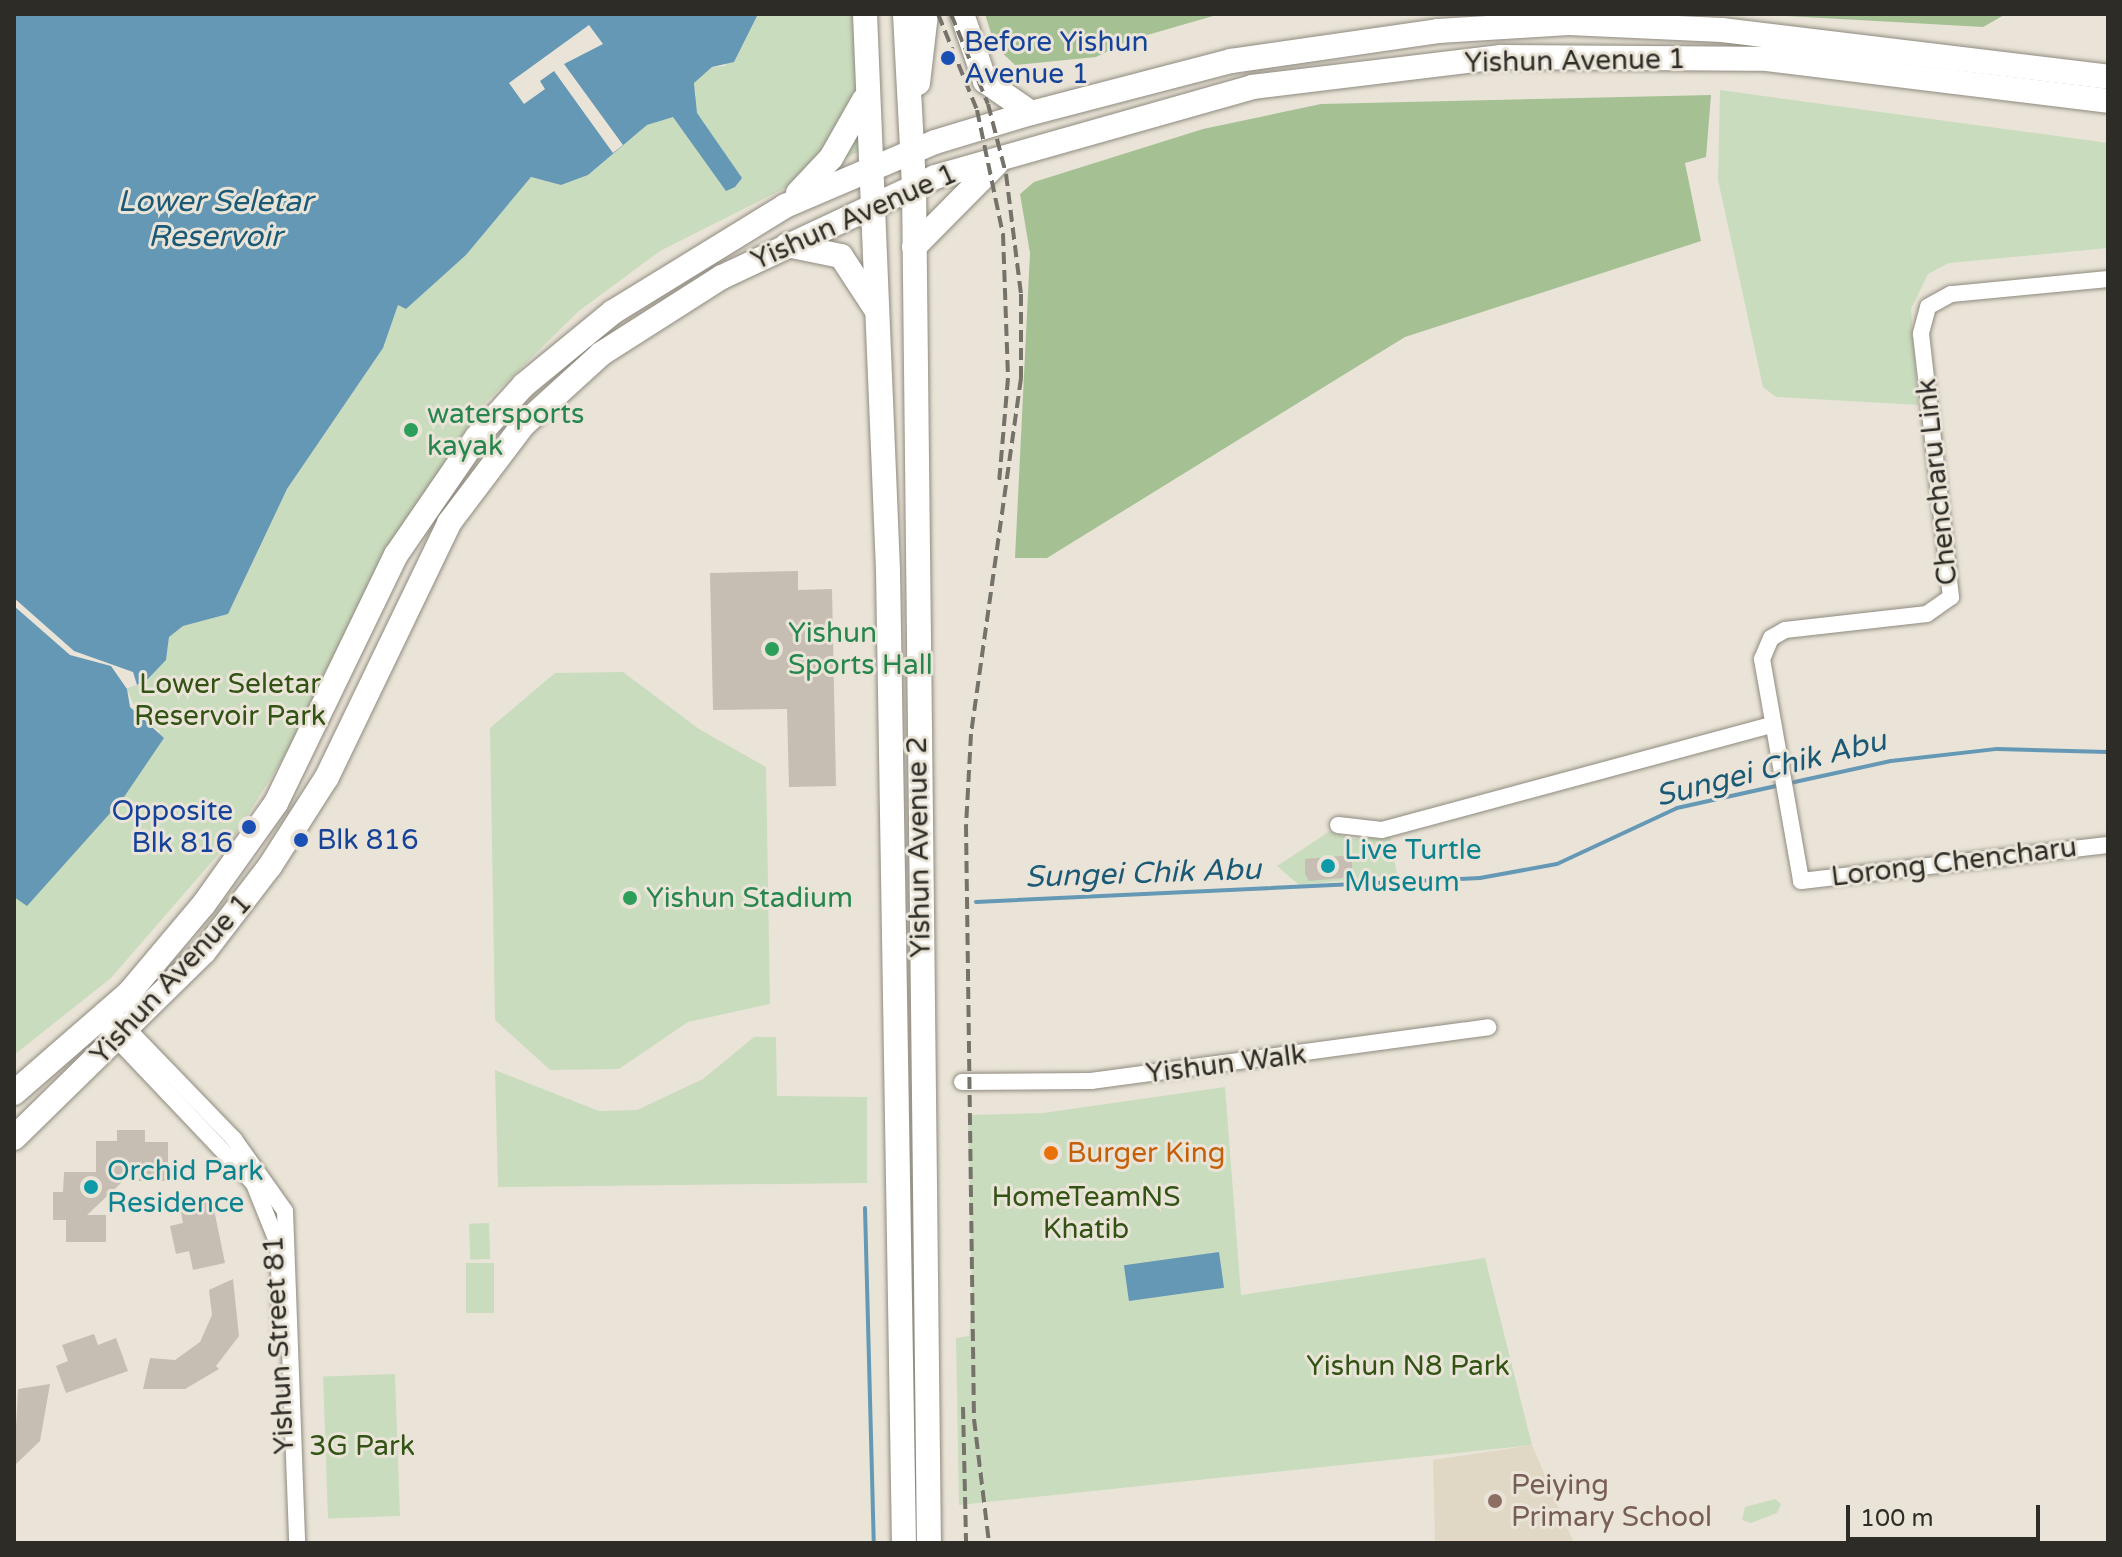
<!DOCTYPE html>
<html>
<head>
<meta charset="utf-8">
<style>
  body { margin:0 }
  #map { position:relative; width:2122px; height:1557px; overflow:hidden; background:#eae4d8; font-family:"Varela Round",sans-serif }
  div>[style] { position:absolute }
  .built>* { inset:0; background:#e0d8c5 }
  .green>* { inset:0; background:#cadcbe; transform-origin:0 0 }
  .forest>* { inset:0; background:#a5c093 }
  .water>* { inset:0; background:#6598b4; transform-origin:0 0 }
  .pier>* { inset:0; background:#eae4d8 }
  .stream>* { height:4px; margin:-2px; padding:0 2px; transform-origin:2px; border-radius:2px; background:#6598b4 }
  .building>* { inset:0; background:#c6bdb3 }
  .roads { filter:drop-shadow(0 0 2px #8f8a7f) drop-shadow(0 0 2px #8f8a7f) }
  .minor>* { height:16px; margin:-8px; padding:0 8px; transform-origin:8px; border-radius:8px; background:#fff }
  .primary>* { height:24px; margin:-12px; padding:0 12px; transform-origin:12px; border-radius:12px; background:#fff }
  .rail>* { height:4px; margin-top:-2px; transform-origin:0; background:repeating-linear-gradient(90deg,#75726a 0 12px,transparent 0 18px) }
  .dots>* { width:22px; height:22px; translate:-50% -50%; box-sizing:border-box; border:4px solid #eae4d8; border-radius:50% }
  span { translate:-50% -50%; white-space:nowrap; text-align:center; line-height:1.15; -webkit-text-stroke:6px #eae4d8; paint-order:stroke }
  .transit-label { font-size:28px; color:#164399 }
  .left { translate:0 -50%; text-align:left }
  .right { translate:-100% -50%; text-align:right }
  .street-label { font-size:28px; color:#2e2c27 }
  .leisure-label { font-size:28px; color:#27864d }
  .park-label { font-size:28px; color:#325313 }
  .culture-label { font-size:28px; color:#0d838f }
  .food-label { font-size:28px; color:#c56008 }
  .education-label { font-size:28px; color:#785e54 }
  .water-label { font-size:30px; color:#1b5a77; font-style:italic }
  .frame { position:absolute; inset:0; border:16px solid #2e2c27; pointer-events:none }
  .scale { position:absolute; left:1846px; top:1505px; width:194px; height:36px; box-sizing:border-box; border:4px solid #2e2c27; border-top:0; padding-left:10px; font-size:24px; line-height:28px; white-space:nowrap; color:#2e2c27; -webkit-text-stroke:6px #eae4d8; paint-order:stroke }
</style>
</head>
<body>
<div id="map">
  <div class="built">
    <div style="clip-path:polygon(1532px 1445px,1574px 1543px,1435px 1543px,1433px 1460px)"></div>
  </div>
  <div class="green">
    <div style="clip-path:polygon(758px 14px,862px 14px,865px 148px,660px 251px,579px 311px,479px 409px,424px 494px,299px 733px,235px 835px,111px 978px,14px 1055px,14px 897px,27px 905px,122px 800px,160px 731px,140px 720px,127px 689px,146px 681px,166px 660px,169px 637px,183px 626px,228px 614px,287px 489px,383px 348px,398px 304px,406px 309px,466px 255px,531px 177px,561px 185px,588px 175px,647px 125px,672px 117px,696px 96px,694px 82px,712px 67px,725px 66px)"></div>
    <div style="clip-path:polygon(1720px 90px,2108px 143px,2108px 248px,1949px 263px,1928px 274px,1911px 309px,1918px 405px,1776px 397px,1763px 387px,1718px 180px)"></div>
    <div style="clip-path:polygon(623px 672px,699px 729px,766px 767px,770px 1004px,688px 1022px,619px 1069px,550px 1070px,495px 1020px,490px 728px,555px 673px)"></div>
    <div style="clip-path:polygon(1330px 831px,1351px 839px,1390px 836px,1397px 875px,1299px 885px,1277px 866px)"></div>
    <div style="clip-path:polygon(754px 1037px,776px 1037px,777px 1096px,867px 1097px,867px 1183px,498px 1187px,495px 1070px,599px 1111px,637px 1110px,703px 1079px)"></div>
    <div style="clip-path:polygon(1225px 1087px,1241px 1295px,1485px 1258px,1532px 1445px,959px 1505px,956px 1338px,969px 1336px,972px 1302px,968px 1115px,1043px 1113px)"></div>
    <div style="left:489px;top:1223px;width:36px;height:20px;rotate:88deg"></div>
    <div style="left:466px;top:1263px;width:28px;height:50px"></div>
    <div style="left:395px;top:1374px;width:142px;height:72px;rotate:88deg"></div>
    <div style="clip-path:polygon(1775px 1499px,1781px 1504px,1777px 1513px,1751px 1523px,1742px 1520px,1745px 1507px)"></div>
  </div>
  <div class="forest">
    <div style="clip-path:polygon(985px 14px,1220px 14px,1130px 40px,1096px 57px,1015px 65px,995px 46px)"></div>
    <div style="clip-path:polygon(1752px 14px,2006px 14px,1983px 27px)"></div>
    <div style="clip-path:polygon(1711px 95px,1706px 157px,1685px 163px,1701px 241px,1405px 337px,1047px 558px,1015px 558px,1030px 253px,1020px 194px,1034px 182px,1203px 129px,1321px 104px)"></div>
  </div>
  <div class="water">
    <div style="clip-path:polygon(14px 14px,758px 14px,734px 62px,712px 67px,694px 83px,697px 113px,742px 178px,735px 187px,726px 191px,673px 117px,647px 125px,588px 175px,561px 185px,531px 177px,466px 255px,406px 309px,398px 305px,383px 348px,287px 489px,228px 614px,183px 626px,169px 637px,166px 660px,146px 681px,127px 689px,130px 707px,164px 738px,122px 800px,27px 906px,14px 897px)"></div>
    <div style="left:1219px;top:1252px;width:36px;height:96px;rotate:82deg"></div>
  </div>
  <div class="pier">
    <div style="clip-path:polygon(589px 25px,603px 44px,564px 64px,623px 145px,613px 153px,554px 71px,540px 81px,545px 89px,524px 104px,509px 83px)"></div>
    <div style="clip-path:polygon(14px 598px,74px 651px,133px 672px,137px 685px,127px 689px,111px 666px,70px 655px,14px 606px)"></div>
  </div>
  <div class="stream">
    <div style="left:1790px;top:783px;width:103px;rotate:-12.3deg"></div>
    <div style="left:1891px;top:761px;width:107px;rotate:-6.5deg"></div>
    <div style="left:1997px;top:749px;width:111px;rotate:1.5deg"></div>
    <div style="left:976px;top:902px;width:505px;rotate:-2.73deg"></div>
    <div style="left:1480px;top:878px;width:78px;rotate:-10.3deg"></div>
    <div style="left:1557px;top:864px;width:132px;rotate:-25deg"></div>
    <div style="left:1677px;top:808px;width:107px;rotate:-12.5deg"></div>
    <div style="left:865px;top:1208px;width:335px;rotate:88.5deg"></div>
  </div>
  <div class="building">
    <div style="clip-path:polygon(798px 571px,798px 590px,832px 589px,836px 786px,789px 787px,787px 709px,713px 710px,710px 573px)"></div>
    <div style="clip-path:polygon(1352px 855px,1352px 877px,1309px 881px,1305px 874px,1305px 859px)"></div>
    <div style="clip-path:polygon(117px 1130px,145px 1130px,145px 1142px,168px 1142px,168px 1181px,139px 1181px,139px 1166px,87px 1215px,106px 1215px,106px 1242px,66px 1242px,66px 1220px,53px 1220px,53px 1192px,63px 1192px,64px 1172px,96px 1172px,96px 1141px,117px 1141px)"></div>
    <div style="clip-path:polygon(211px 1195px,225px 1263px,193px 1270px,189px 1251px,176px 1254px,170px 1226px,183px 1223px,179px 1202px)"></div>
    <div style="clip-path:polygon(233px 1279px,239px 1336px,216px 1366px,219px 1369px,185px 1389px,143px 1389px,150px 1358px,175px 1360px,200px 1342px,212px 1315px,209px 1290px)"></div>
    <div style="clip-path:polygon(94px 1334px,98px 1345px,116px 1338px,128px 1371px,66px 1393px,56px 1366px,68px 1361px,62px 1345px)"></div>
    <div style="clip-path:polygon(50px 1384px,40px 1441px,14px 1466px,18px 1389px)"></div>
  </div>
  <div class="roads">
    <div class="minor">
      <div style="left:2108px;top:279px;width:158px;rotate:174.5deg"></div>
      <div style="left:1951px;top:294px;width:26px;rotate:151deg"></div>
      <div style="left:1928px;top:307px;width:28px;rotate:105deg"></div>
      <div style="left:1921px;top:334px;width:265px;rotate:83.5deg"></div>
      <div style="left:1951px;top:597px;width:29px;rotate:145deg"></div>
      <div style="left:1927px;top:614px;width:143px;rotate:173.6deg"></div>
      <div style="left:1785px;top:630px;width:16px;rotate:150deg"></div>
      <div style="left:1771px;top:638px;width:23px;rotate:113deg"></div>
      <div style="left:1762px;top:659px;width:225px;rotate:80deg"></div>
      <div style="left:1801px;top:881px;width:309px;rotate:-6.7deg"></div>
      <div style="left:1338px;top:825px;width:44px;rotate:6.5deg"></div>
      <div style="left:1382px;top:830px;width:404px;rotate:-15.1deg"></div>
      <div style="left:120px;top:1021px;width:164px;rotate:46deg"></div>
      <div style="left:234px;top:1139px;width:88px;rotate:54.7deg"></div>
      <div style="left:285px;top:1211px;width:332px;rotate:87.9deg"></div>
      <div style="left:109px;top:1031px;width:211px;rotate:46.5deg"></div>
      <div style="left:254px;top:1184px;width:65px;rotate:68.2deg"></div>
      <div style="left:278px;top:1244px;width:100px;rotate:87.7deg"></div>
      <div style="left:962px;top:1082px;width:129px;rotate:-0.4deg"></div>
      <div style="left:1091px;top:1081px;width:401px;rotate:-7.7deg"></div>
    </div>
    <div class="primary">
      <div style="left:865px;top:14px;width:556px;rotate:87.63deg"></div>
      <div style="left:888px;top:570px;width:973px;rotate:89.06deg"></div>
      <div style="left:905px;top:14px;width:172px;rotate:87deg"></div>
      <div style="left:914px;top:186px;width:1357px;rotate:89.37deg"></div>
      <div style="left:962px;top:14px;width:71px;rotate:71.1deg"></div>
      <div style="left:985px;top:81px;width:56px;rotate:34.8deg"></div>
      <div style="left:918px;top:83px;width:69px;rotate:-83.4deg"></div>
      <div style="left:798px;top:193px;width:48px;rotate:-46.7deg"></div>
      <div style="left:831px;top:158px;width:67px;rotate:-60.4deg"></div>
      <div style="left:787px;top:245px;width:55px;rotate:11.5deg"></div>
      <div style="left:841px;top:256px;width:66px;rotate:56.8deg"></div>
      <div style="left:914px;top:247px;width:117px;rotate:-45.3deg"></div>
      <div style="left:14px;top:1093px;width:152px;rotate:-41deg"></div>
      <div style="left:129px;top:993px;width:116px;rotate:-49.9deg"></div>
      <div style="left:204px;top:904px;width:124px;rotate:-54.5deg"></div>
      <div style="left:276px;top:803px;width:276px;rotate:-64.2deg"></div>
      <div style="left:396px;top:555px;width:143px;rotate:-55.5deg"></div>
      <div style="left:477px;top:437px;width:70px;rotate:-47.9deg"></div>
      <div style="left:524px;top:385px;width:115px;rotate:-39.4deg"></div>
      <div style="left:613px;top:312px;width:202px;rotate:-31.6deg"></div>
      <div style="left:785px;top:206px;width:163px;rotate:-23.1deg"></div>
      <div style="left:935px;top:142px;width:100px;rotate:-16.8deg"></div>
      <div style="left:1031px;top:113px;width:207px;rotate:-14.6deg"></div>
      <div style="left:1231px;top:61px;width:209px;rotate:-8.2deg"></div>
      <div style="left:1438px;top:31px;width:131px;rotate:-3.5deg"></div>
      <div style="left:1569px;top:23px;width:153px;rotate:2.6deg"></div>
      <div style="left:1722px;top:30px;width:389px;rotate:6.9deg"></div>
      <div style="left:14px;top:1138px;width:266px;rotate:-44.4deg"></div>
      <div style="left:204px;top:952px;width:108px;rotate:-52.5deg"></div>
      <div style="left:270px;top:866px;width:106px;rotate:-57.4deg"></div>
      <div style="left:327px;top:777px;width:282px;rotate:-64.3deg"></div>
      <div style="left:449px;top:523px;width:123px;rotate:-52.9deg"></div>
      <div style="left:523px;top:425px;width:105px;rotate:-42.3deg"></div>
      <div style="left:601px;top:354px;width:143px;rotate:-32.5deg"></div>
      <div style="left:722px;top:277px;width:235px;rotate:-25.1deg"></div>
      <div style="left:935px;top:177px;width:330px;rotate:-15.8deg"></div>
      <div style="left:1252px;top:87px;width:251px;rotate:-6.9deg"></div>
      <div style="left:1501px;top:57px;width:266px;rotate:0.4deg"></div>
      <div style="left:1767px;top:59px;width:344px;rotate:7deg"></div>
    </div>
  </div>
  <div class="rail">
    <div style="left:938px;top:14px;width:104px;rotate:67.9deg"></div>
    <div style="left:977px;top:110px;width:127px;rotate:78.2deg"></div>
    <div style="left:1003px;top:234px;width:144px;rotate:88deg"></div>
    <div style="left:1008px;top:378px;width:104px;rotate:94.9deg"></div>
    <div style="left:951px;top:14px;width:97px;rotate:67.7deg"></div>
    <div style="left:988px;top:104px;width:72px;rotate:75.6deg"></div>
    <div style="left:1006px;top:174px;width:121px;rotate:82.9deg"></div>
    <div style="left:1021px;top:294px;width:84px;rotate:90deg"></div>
    <div style="left:1021px;top:378px;width:359px;rotate:98deg"></div>
    <div style="left:971px;top:734px;width:91px;rotate:93.1deg"></div>
    <div style="left:966px;top:825px;width:594px;rotate:89.23deg"></div>
    <div style="left:974px;top:1419px;width:125px;rotate:83.1deg"></div>
    <div style="left:963px;top:1407px;width:136px;rotate:88.7deg"></div>
  </div>
  <div class="dots">
    <div style="left:948px;top:58px;background:#1a4fb4"></div>
    <div style="left:411px;top:430px;background:#2e9e5b"></div>
    <div style="left:772px;top:649px;background:#2e9e5b"></div>
    <div style="left:249px;top:827px;background:#1a4fb4"></div>
    <div style="left:301px;top:840px;background:#1a4fb4"></div>
    <div style="left:1328px;top:866px;background:#0f9aa8"></div>
    <div style="left:630px;top:898px;background:#2e9e5b"></div>
    <div style="left:1051px;top:1153px;background:#e8710a"></div>
    <div style="left:91px;top:1187px;background:#0f9aa8"></div>
    <div style="left:1495px;top:1501px;background:#8d6e63"></div>
  </div>
  <div class="transit-label">
    <span class="left" style="left:964px;top:58px">Before Yishun<br>Avenue 1</span>
    <span class="right" style="left:233px;top:827px">Opposite<br>Blk 816</span>
    <span class="left" style="left:317px;top:840px">Blk 816</span>
  </div>
  <div class="street-label">
    <span style="left:1575px;top:61px;rotate:-1deg">Yishun Avenue 1</span>
    <span style="left:854px;top:217px;rotate:-24deg">Yishun Avenue 1</span>
    <span style="left:1937px;top:482px;rotate:-96deg">Chencharu Link</span>
    <span style="left:919px;top:847px;rotate:-91deg">Yishun Avenue 2</span>
    <span style="left:1954px;top:862px;rotate:-7deg">Lorong Chencharu</span>
    <span style="left:171px;top:979px;rotate:-47deg">Yishun Avenue 1</span>
    <span style="left:1226px;top:1064px;rotate:-7deg">Yishun Walk</span>
    <span style="left:279px;top:1345px;rotate:-93deg">Yishun Street 81</span>
  </div>
  <div class="leisure-label">
    <span class="left" style="left:427px;top:430px">watersports<br>kayak</span>
    <span class="left" style="left:788px;top:649px">Yishun<br>Sports Hall</span>
    <span class="left" style="left:646px;top:898px">Yishun Stadium</span>
  </div>
  <div class="park-label">
    <span style="left:230px;top:700px">Lower Seletar<br>Reservoir Park</span>
    <span style="left:1086px;top:1213px">HomeTeamNS<br>Khatib</span>
    <span style="left:1408px;top:1366px">Yishun N8 Park</span>
    <span style="left:362px;top:1446px">3G Park</span>
  </div>
  <div class="culture-label">
    <span class="left" style="left:1344px;top:866px">Live Turtle<br>Museum</span>
    <span class="left" style="left:107px;top:1187px">Orchid Park<br>Residence</span>
  </div>
  <div class="food-label">
    <span class="left" style="left:1067px;top:1153px">Burger King</span>
  </div>
  <div class="education-label">
    <span class="left" style="left:1511px;top:1501px">Peiying<br>Primary School</span>
  </div>
  <div class="water-label">
    <span style="left:215px;top:219px">Lower Seletar<br>Reservoir</span>
    <span style="left:1771px;top:769px;rotate:-14deg">Sungei Chik Abu</span>
    <span style="left:1143px;top:874px;rotate:-2deg">Sungei Chik Abu</span>
  </div>
  <div class="frame"></div>
  <div class="scale">100 m</div>
</div>
</body>
</html>
